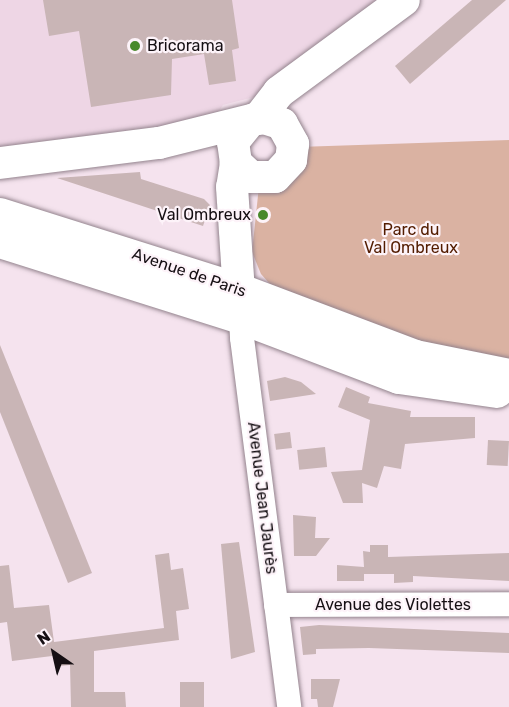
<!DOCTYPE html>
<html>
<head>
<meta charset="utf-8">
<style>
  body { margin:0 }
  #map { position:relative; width:509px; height:707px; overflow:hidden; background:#f5e3ee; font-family:Rubik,sans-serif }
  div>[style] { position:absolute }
  .built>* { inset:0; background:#eed6e5 }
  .green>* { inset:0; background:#dab2a2 }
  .building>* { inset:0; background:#c9b5b6; transform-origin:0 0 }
  .roads { filter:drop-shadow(0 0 2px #93838d) drop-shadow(0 0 2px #93838d) }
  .minor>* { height:24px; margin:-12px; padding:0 12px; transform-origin:12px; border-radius:12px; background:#fff }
  .major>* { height:32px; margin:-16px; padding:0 16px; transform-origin:16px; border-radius:16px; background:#fff }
  .dots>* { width:16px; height:16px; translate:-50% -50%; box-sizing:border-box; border:3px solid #fdf3f9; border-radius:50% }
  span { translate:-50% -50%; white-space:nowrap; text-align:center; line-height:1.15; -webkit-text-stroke:4.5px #fdf3f9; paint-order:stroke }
  .poi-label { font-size:16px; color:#150f13 }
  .left { translate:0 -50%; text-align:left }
  .right { translate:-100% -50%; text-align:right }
  .park-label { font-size:16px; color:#531c00 }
  .street-label { font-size:16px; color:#150f13 }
  .north { position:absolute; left:24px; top:623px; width:60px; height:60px; -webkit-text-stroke:4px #fdf3f9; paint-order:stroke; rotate:326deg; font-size:16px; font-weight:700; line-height:24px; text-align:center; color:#150f13 }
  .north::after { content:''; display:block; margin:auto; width:21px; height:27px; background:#150f13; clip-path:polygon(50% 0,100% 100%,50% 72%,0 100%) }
</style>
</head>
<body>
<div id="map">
  <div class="built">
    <div style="clip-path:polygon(0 0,387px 0,274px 92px,223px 105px,211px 123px,0 155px)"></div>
  </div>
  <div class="green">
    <div style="clip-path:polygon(509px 140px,509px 359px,421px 344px,276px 291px,261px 274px,252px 252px,259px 186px,298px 147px)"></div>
  </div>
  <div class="building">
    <div style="clip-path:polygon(43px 0,232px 0,239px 48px,232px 50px,236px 81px,209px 85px,204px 54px,172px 59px,171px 95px,91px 107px,79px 31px,49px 36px)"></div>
    <div style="clip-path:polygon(472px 0,506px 0,410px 84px,395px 66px)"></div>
    <div style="clip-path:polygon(140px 172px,141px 179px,204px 199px,210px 205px,203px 226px,57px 178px)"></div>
    <div style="clip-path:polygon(0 345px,92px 573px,68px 583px,0 412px)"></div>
    <div style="clip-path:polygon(285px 377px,301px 382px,316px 394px,270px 401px,267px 381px)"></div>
    <div style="clip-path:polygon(346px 387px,370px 397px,368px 403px,411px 411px,410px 417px,475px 417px,475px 438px,405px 444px,401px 469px,384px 466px,377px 488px,362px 483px,363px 503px,343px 503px,331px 472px,362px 470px,370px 420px,338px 407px)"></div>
    <div style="left:290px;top:432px;width:16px;height:16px;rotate:83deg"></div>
    <div style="left:488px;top:440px;width:21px;height:25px;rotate:3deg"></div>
    <div style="left:325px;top:447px;width:20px;height:28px;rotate:84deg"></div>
    <div style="clip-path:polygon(293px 515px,316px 517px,315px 538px,330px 538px,316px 556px,294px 556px)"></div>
    <div style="clip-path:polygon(239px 542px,255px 652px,231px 659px,221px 544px)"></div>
    <div style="clip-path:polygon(370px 545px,388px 545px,388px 557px,509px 553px,509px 581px,413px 576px,413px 582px,394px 583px,394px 574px,364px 574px,364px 581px,337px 581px,337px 565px,364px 567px,363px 551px,370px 552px)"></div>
    <div style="clip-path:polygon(169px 553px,171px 570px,183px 568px,189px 609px,176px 611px,179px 640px,94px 651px,94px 692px,125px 692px,126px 707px,71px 707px,70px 665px,60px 666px,60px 655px,12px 661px,7px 622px,0 623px,0 566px,9px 565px,14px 608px,49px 605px,54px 642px,164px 628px,155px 555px)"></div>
    <div style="clip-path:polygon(319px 625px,509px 633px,509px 653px,369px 648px,316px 649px,316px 654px,303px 655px,300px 627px)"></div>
    <div style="clip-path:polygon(311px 679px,340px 679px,333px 707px,318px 707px,317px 699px,311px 699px)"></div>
    <div style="left:180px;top:682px;width:24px;height:25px"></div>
  </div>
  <div class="roads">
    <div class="minor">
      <div style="left:255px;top:318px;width:14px;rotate:180deg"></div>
      <div style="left:241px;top:318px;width:20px;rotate:87deg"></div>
      <div style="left:242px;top:338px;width:372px;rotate:82.7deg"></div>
      <div style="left:276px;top:605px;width:233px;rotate:-0.2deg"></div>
    </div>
    <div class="major">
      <div style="left:258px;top:119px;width:34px;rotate:-52deg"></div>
      <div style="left:279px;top:92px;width:155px;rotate:-36.4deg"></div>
      <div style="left:0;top:163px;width:160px;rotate:-7.2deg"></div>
      <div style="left:159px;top:143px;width:99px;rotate:-14deg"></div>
      <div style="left:255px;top:119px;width:9px;rotate:-6deg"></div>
      <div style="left:264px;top:118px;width:19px;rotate:18deg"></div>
      <div style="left:282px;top:124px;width:23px;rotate:61deg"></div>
      <div style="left:293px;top:144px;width:16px;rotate:97deg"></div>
      <div style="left:291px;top:160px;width:23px;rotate:133deg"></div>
      <div style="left:275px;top:177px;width:24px;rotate:180deg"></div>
      <div style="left:251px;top:177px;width:21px;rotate:-137deg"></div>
      <div style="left:236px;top:163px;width:21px;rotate:-98deg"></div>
      <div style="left:233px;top:142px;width:27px;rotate:-51deg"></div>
      <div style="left:236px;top:163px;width:24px;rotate:99deg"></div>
      <div style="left:232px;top:187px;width:121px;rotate:86.2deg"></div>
      <div style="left:0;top:214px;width:250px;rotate:17.5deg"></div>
      <div style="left:238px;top:289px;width:189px;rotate:20.7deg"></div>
      <div style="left:415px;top:356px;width:96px;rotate:11.4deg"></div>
      <div style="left:0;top:242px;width:253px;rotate:17.5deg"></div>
      <div style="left:241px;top:318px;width:169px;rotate:20.8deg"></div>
      <div style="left:399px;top:378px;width:99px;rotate:8.1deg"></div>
    </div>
  </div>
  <div class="dots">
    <div style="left:135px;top:46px;background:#49892b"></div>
    <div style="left:263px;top:215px;background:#49892b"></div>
  </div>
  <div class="poi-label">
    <span class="left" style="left:147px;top:46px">Bricorama</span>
    <span class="right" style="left:251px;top:215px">Val Ombreux</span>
  </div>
  <div class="park-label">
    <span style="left:411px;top:239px">Parc du<br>Val Ombreux</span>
  </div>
  <div class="street-label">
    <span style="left:189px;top:273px;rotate:19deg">Avenue de Paris</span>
    <span style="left:262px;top:498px;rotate:83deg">Avenue Jean Jaurès</span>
    <span style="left:393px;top:605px">Avenue des Violettes</span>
  </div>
  <div class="north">N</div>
</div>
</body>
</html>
